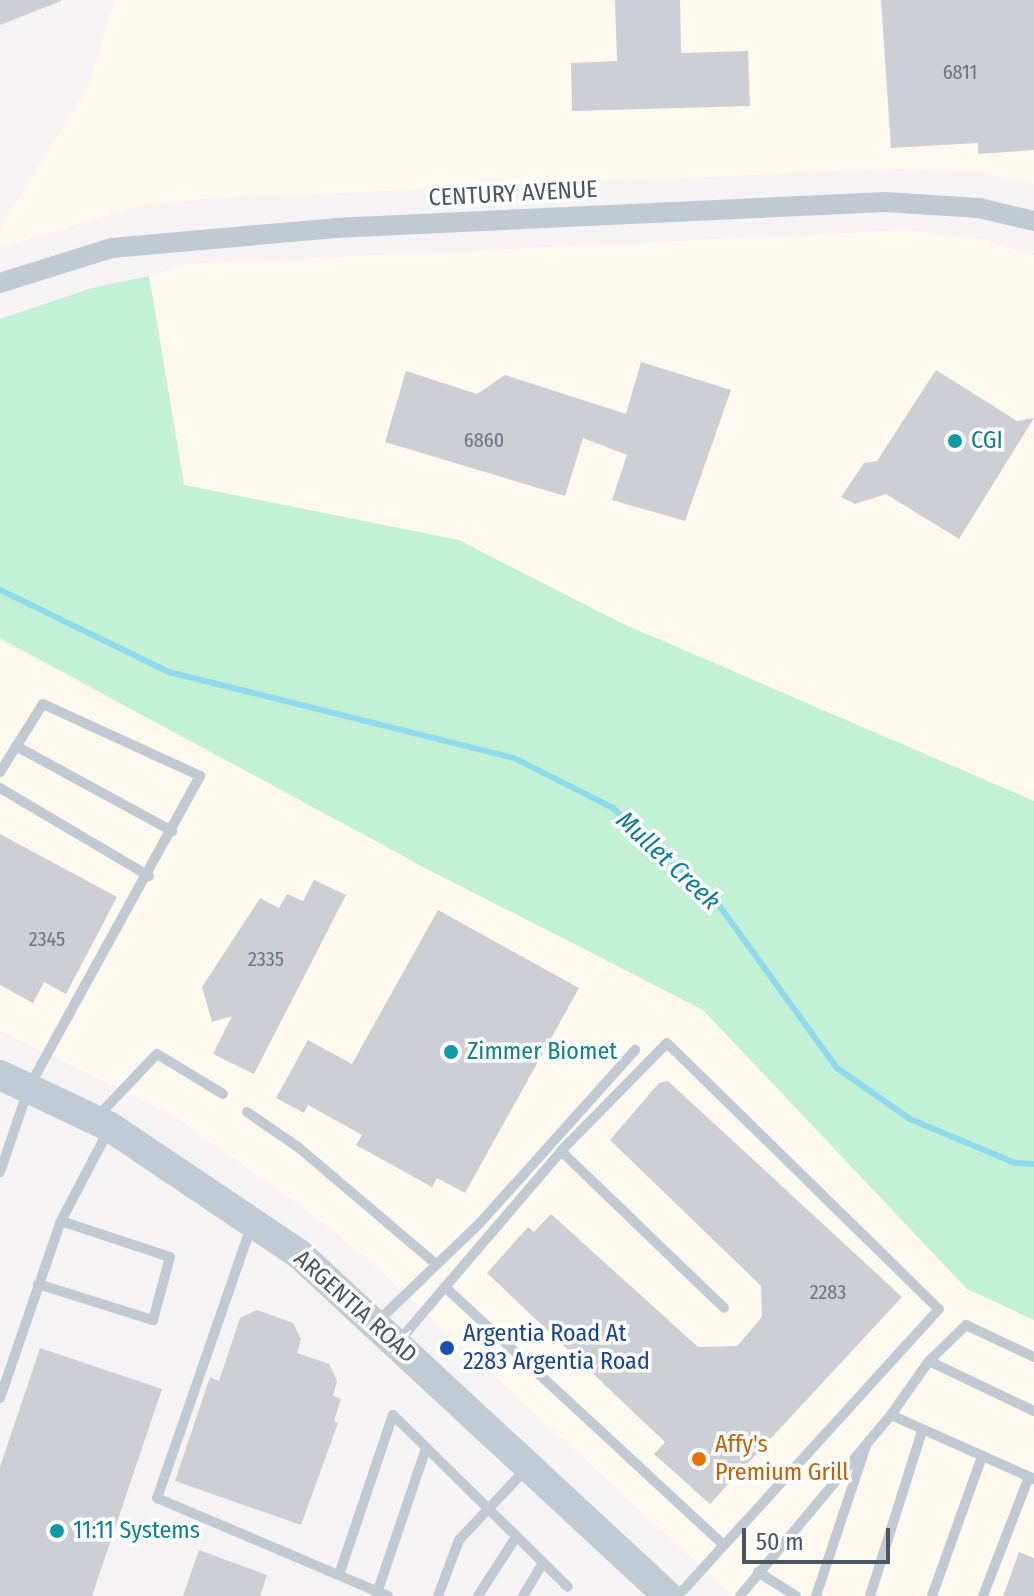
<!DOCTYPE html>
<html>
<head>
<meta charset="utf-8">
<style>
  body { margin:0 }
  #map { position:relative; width:1034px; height:1596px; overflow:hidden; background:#f5f3f3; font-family:"Fira Sans Condensed",sans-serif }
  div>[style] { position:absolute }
  .commercial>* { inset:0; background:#fdf9ef }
  .green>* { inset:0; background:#c3f1d5 }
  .stream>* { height:6px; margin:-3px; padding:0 3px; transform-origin:3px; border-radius:3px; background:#90daee }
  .building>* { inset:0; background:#cdcfd5 }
  .lane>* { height:10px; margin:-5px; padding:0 5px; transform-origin:5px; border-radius:5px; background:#c1cad2 }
  .street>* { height:20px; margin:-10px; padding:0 10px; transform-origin:10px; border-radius:10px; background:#c1cad2 }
  .secondary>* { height:30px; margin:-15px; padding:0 15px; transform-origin:15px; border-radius:15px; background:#c1cbd6 }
  .dots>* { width:22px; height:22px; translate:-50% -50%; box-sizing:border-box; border:4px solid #fff; border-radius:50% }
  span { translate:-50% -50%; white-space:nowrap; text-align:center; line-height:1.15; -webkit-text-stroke:7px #fff; paint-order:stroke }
  .number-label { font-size:20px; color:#6b747e }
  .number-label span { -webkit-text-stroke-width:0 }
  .street-label { font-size:24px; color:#4a5661 }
  .culture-label { font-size:24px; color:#0d838f }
  .left { translate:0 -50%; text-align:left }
  .transit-label { font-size:24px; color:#164399 }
  .food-label { font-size:24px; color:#c56008 }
  .water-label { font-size:26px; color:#0c7c9b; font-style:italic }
  .scale { position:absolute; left:742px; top:1528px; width:148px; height:36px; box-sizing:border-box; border:4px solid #4a5661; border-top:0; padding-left:10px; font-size:24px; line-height:28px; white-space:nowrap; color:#4a5661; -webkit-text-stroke:6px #fff; paint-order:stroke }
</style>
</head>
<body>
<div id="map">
  <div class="commercial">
    <div style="clip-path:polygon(115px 0,1034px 0,1034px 184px,982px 173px,897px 169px,203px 199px,136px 207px,0 248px,0 228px,88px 87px)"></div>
    <div style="clip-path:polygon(906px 230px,985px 240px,1034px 255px,1034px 801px,619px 622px,459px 540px,184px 484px,149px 276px,185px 264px)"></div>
    <div style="clip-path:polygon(0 641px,703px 1010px,967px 1289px,1034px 1320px,1034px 1596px,733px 1596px,368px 1260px,308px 1211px,169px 1113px,0 1031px)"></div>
  </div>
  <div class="green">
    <div style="clip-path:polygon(149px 276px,184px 485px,459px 540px,619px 622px,1034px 801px,1034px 1320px,967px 1289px,703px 1010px,429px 870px,0 638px,0 319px,92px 288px)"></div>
  </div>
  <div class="stream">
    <div style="left:0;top:590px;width:188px;rotate:25.9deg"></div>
    <div style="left:169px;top:672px;width:356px;rotate:14deg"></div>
    <div style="left:514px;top:758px;width:111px;rotate:26.8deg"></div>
    <div style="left:613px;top:808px;width:139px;rotate:42.1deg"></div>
    <div style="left:716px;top:901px;width:206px;rotate:54.1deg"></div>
    <div style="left:837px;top:1068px;width:89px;rotate:34.9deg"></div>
    <div style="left:910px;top:1119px;width:114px;rotate:22.7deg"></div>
    <div style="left:1015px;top:1163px;width:19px;rotate:3deg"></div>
  </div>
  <div class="building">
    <div style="clip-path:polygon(0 0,61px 0,61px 1px,0 25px)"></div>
    <div style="clip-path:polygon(615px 0,680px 0,681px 53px,748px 51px,750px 106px,572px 111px,571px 63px,617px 61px)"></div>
    <div style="clip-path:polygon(881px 0,1034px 0,1034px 150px,978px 154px,978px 143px,891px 148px)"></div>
    <div style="clip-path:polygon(641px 362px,731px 390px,685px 521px,612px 500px,627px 455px,583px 438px,565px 496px,385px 442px,406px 371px,477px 394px,505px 375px,626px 414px)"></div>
    <div style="clip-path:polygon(936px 370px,1017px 421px,1034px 418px,959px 539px,886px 494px,855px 504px,841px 497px,864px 463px,877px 461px)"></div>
    <div style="clip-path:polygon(0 834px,117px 897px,66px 994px,44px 982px,33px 1003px,0 985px)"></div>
    <div style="clip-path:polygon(314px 880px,346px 895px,254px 1074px,213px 1054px,232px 1016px,212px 1022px,202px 987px,260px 898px,279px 908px,287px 894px,303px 901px)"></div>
    <div style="clip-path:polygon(438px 910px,579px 988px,465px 1193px,437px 1178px,432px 1187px,356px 1145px,362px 1135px,308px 1105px,304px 1113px,276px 1098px,308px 1040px,352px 1064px)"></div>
    <div style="clip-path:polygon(668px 1081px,902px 1297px,710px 1504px,654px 1454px,665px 1442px,487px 1273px,528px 1227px,534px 1232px,551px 1214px,698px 1347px,737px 1346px,762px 1317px,761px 1286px,610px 1140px,659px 1083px)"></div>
    <div style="clip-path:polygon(257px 1310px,293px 1323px,301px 1339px,297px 1353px,329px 1364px,337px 1381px,333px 1396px,341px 1399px,334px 1421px,338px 1423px,301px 1525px,175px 1481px,210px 1377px,219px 1381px,240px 1318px)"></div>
    <div style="clip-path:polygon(40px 1348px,162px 1389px,92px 1596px,0 1596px,0 1467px)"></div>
    <div style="clip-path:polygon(199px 1550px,267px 1575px,260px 1596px,183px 1596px)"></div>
    <div style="clip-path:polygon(1019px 1552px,1034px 1558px,1034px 1596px,1003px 1596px)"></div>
  </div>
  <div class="lane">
    <div style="left:16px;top:746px;width:178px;rotate:28.6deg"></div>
    <div style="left:0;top:772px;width:80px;rotate:-57.7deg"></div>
    <div style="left:43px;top:704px;width:173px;rotate:24.6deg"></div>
    <div style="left:200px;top:776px;width:355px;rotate:118.8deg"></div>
    <div style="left:29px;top:1087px;width:90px;rotate:108.8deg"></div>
    <div style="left:0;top:788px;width:173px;rotate:30.6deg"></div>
    <div style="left:247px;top:1112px;width:62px;rotate:34.5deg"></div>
    <div style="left:298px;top:1147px;width:182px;rotate:40.3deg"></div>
    <div style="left:96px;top:1118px;width:88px;rotate:-46.4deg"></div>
    <div style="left:157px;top:1054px;width:77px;rotate:31.2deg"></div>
    <div style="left:561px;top:1151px;width:226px;rotate:43.9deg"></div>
    <div style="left:251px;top:1227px;width:287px;rotate:109.1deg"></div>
    <div style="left:157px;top:1498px;width:251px;rotate:23deg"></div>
    <div style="left:38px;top:1284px;width:121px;rotate:17.4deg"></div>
    <div style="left:153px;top:1320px;width:65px;rotate:-74.9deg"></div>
    <div style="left:170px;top:1257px;width:115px;rotate:-161.7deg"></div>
    <div style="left:445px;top:1287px;width:380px;rotate:42.8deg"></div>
    <div style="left:376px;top:1323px;width:143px;rotate:-43.9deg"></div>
    <div style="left:479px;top:1224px;width:234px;rotate:-48.1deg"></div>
    <div style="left:399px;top:1341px;width:250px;rotate:-49.5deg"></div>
    <div style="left:561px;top:1151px;width:151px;rotate:-45.5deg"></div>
    <div style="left:667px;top:1043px;width:380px;rotate:44.4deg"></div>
    <div style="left:939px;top:1309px;width:388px;rotate:132.3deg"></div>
    <div style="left:929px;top:1361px;width:116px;rotate:25.5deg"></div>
    <div style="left:0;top:1398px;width:187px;rotate:-71deg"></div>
    <div style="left:61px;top:1221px;width:104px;rotate:-62.4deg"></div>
    <div style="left:891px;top:1415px;width:157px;rotate:24.1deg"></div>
    <div style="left:758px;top:1572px;width:45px;rotate:32.3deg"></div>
    <div style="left:339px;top:1575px;width:169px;rotate:-71.4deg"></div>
    <div style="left:393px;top:1415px;width:245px;rotate:44.5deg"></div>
    <div style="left:376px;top:1596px;width:156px;rotate:-71.3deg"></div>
    <div style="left:438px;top:1596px;width:60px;rotate:-69.4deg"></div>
    <div style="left:459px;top:1540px;width:99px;rotate:-46.6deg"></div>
    <div style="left:478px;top:1596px;width:70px;rotate:-57.2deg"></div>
    <div style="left:523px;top:1596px;width:39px;rotate:-59deg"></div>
    <div style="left:740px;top:1596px;width:236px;rotate:-50.2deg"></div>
    <div style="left:891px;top:1415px;width:66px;rotate:-54.9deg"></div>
    <div style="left:929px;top:1361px;width:52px;rotate:-44.2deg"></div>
    <div style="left:966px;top:1325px;width:75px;rotate:25.2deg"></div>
    <div style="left:816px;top:1596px;width:158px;rotate:-71.6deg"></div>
    <div style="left:870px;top:1596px;width:173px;rotate:-72.5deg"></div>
    <div style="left:932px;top:1596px;width:149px;rotate:-70.3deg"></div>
    <div style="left:983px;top:1596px;width:128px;rotate:-68.9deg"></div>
  </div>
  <div class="street">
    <div style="left:0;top:283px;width:117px;rotate:-17.4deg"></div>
    <div style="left:112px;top:248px;width:224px;rotate:-5.1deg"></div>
    <div style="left:335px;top:228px;width:551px;rotate:-2.71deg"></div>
    <div style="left:885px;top:202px;width:94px;rotate:3.7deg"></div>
    <div style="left:979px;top:208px;width:57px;rotate:13.3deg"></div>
  </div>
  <div class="secondary">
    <div style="left:0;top:1075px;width:122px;rotate:25.3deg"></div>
    <div style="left:110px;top:1127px;width:228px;rotate:33.9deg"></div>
    <div style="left:299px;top:1254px;width:503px;rotate:42.83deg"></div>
  </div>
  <div class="dots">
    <div style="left:955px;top:441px;background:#0f9aa8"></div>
    <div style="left:451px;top:1052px;background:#0f9aa8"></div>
    <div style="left:447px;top:1348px;background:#1a4fb4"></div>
    <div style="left:699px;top:1459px;background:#e8710a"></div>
    <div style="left:57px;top:1531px;background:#0f9aa8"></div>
  </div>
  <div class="number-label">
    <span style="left:960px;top:72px">6811</span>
    <span style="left:484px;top:440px">6860</span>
    <span style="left:47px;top:939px">2345</span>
    <span style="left:266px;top:959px">2335</span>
    <span style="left:828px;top:1292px">2283</span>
  </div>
  <div class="street-label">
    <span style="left:513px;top:194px;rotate:-3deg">CENTURY AVENUE</span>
    <span style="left:355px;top:1307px;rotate:42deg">ARGENTIA ROAD</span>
  </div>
  <div class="culture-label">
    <span class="left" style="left:971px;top:441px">CGI</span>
    <span class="left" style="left:467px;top:1052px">Zimmer Biomet</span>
    <span class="left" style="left:73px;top:1531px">11:11 Systems</span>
  </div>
  <div class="transit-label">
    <span class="left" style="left:463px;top:1348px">Argentia Road At<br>2283 Argentia Road</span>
  </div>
  <div class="food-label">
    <span class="left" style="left:715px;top:1459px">Affy's<br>Premium Grill</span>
  </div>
  <div class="water-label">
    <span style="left:668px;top:861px;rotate:43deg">Mullet Creek</span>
  </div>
  <div class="scale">50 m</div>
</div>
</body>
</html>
